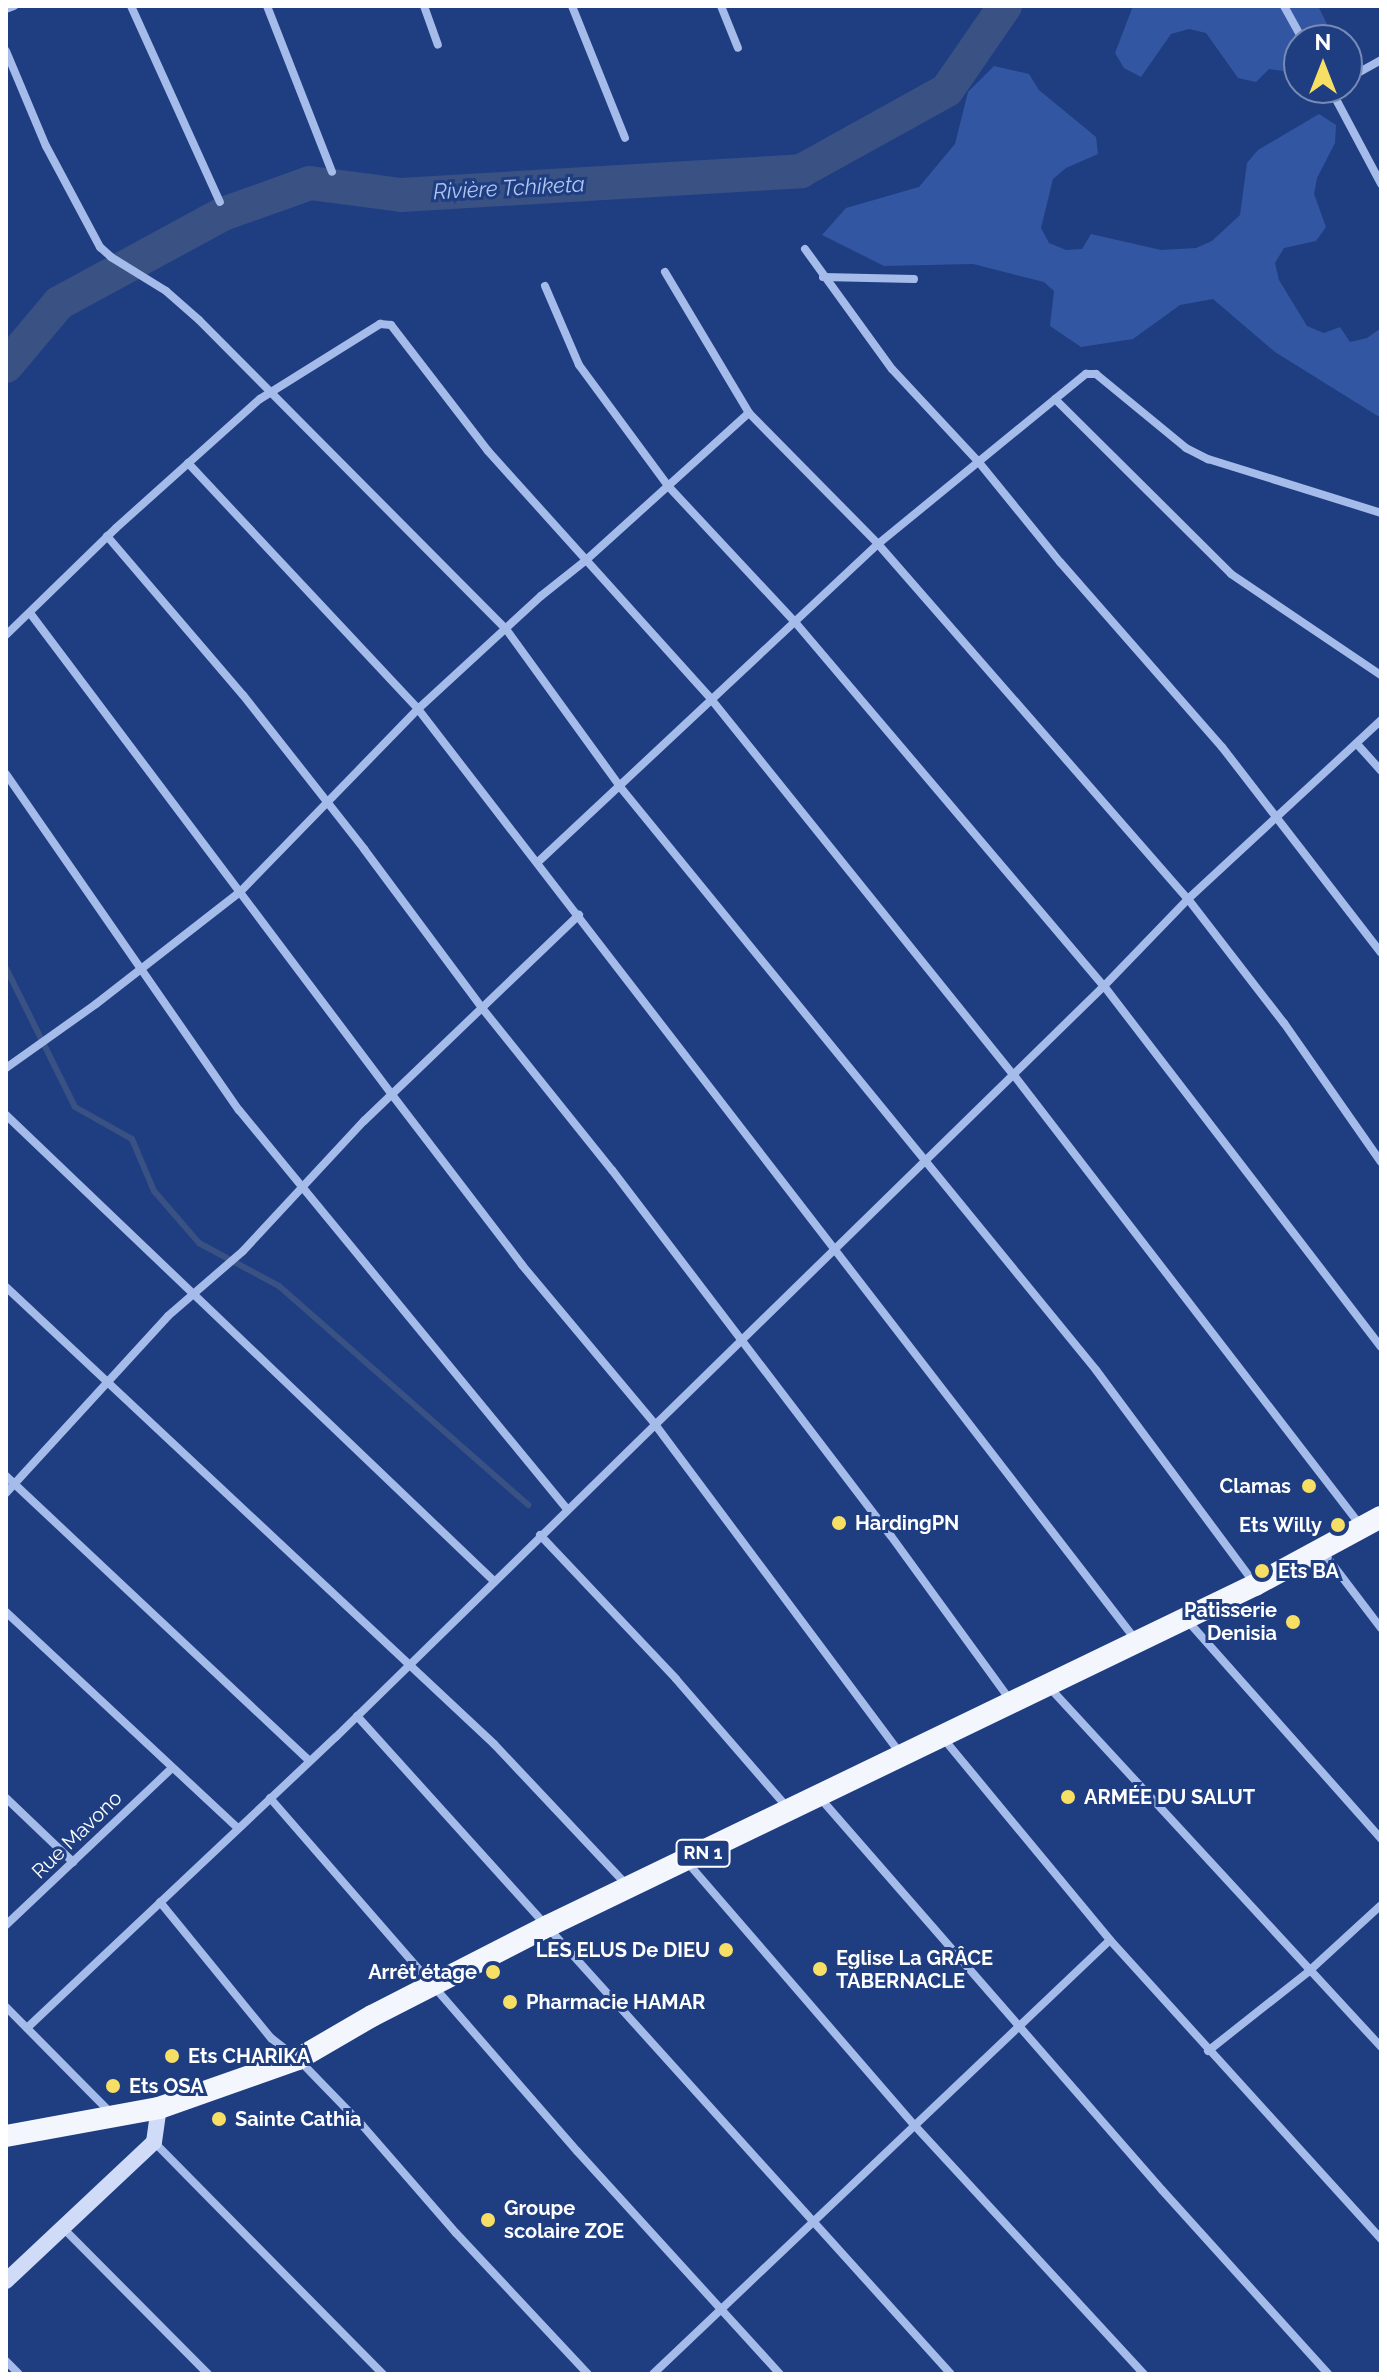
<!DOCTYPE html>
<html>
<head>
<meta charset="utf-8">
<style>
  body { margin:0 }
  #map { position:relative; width:1387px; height:2380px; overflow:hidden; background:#1f3e82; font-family:Raleway,sans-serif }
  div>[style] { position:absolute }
  .green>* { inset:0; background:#3256a1 }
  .stream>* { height:6px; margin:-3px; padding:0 3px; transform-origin:3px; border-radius:3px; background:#3a5184 }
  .river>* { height:34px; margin:-17px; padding:0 17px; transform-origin:17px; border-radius:17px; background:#3a5184 }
  .minor>* { height:8px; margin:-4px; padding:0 4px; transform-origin:4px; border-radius:4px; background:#a5bbe9 }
  .secondary>* { height:16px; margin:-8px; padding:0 8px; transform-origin:8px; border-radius:8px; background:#d0dcf7 }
  .trunk>* { height:22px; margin:-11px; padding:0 11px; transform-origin:11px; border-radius:11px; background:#f4f6fe }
  .dots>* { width:22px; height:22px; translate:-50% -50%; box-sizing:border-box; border:4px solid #1f3e82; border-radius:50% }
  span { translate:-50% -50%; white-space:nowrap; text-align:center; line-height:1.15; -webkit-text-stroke:6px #1f3e82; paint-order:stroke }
  .shield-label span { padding:2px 6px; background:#1f3e82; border:2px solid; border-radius:6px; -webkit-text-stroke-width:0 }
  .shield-label { font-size:18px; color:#fff; font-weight:700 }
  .poi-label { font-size:20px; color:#fff; font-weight:700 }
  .right { translate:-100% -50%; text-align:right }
  .left { translate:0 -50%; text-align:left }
  .street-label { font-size:20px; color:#fff }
  .water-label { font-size:22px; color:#b0c6f1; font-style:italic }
  .frame { position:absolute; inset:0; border:8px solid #fff; pointer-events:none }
  .north { position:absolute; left:1283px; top:24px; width:80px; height:80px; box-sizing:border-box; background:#1f3e82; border:2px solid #798bb4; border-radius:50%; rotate:0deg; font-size:22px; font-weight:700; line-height:32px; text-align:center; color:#fff }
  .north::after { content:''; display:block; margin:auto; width:28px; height:36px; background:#f7df65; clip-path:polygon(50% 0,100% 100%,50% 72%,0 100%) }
</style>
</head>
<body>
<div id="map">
  <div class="green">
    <div style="clip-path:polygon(1133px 6px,1318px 6px,1335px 40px,1299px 40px,1299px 73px,1269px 69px,1256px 82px,1238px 78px,1206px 33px,1189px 29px,1171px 34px,1141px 77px,1124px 68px,1115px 53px)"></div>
    <div style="clip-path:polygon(994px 66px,1029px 74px,1039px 90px,1096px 137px,1098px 154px,1066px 168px,1053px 179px,1041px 228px,1049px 243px,1066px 250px,1082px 249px,1091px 234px,1161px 250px,1196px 248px,1212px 241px,1240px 215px,1247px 163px,1258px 150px,1319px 114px,1336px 125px,1335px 143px,1317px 178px,1314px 194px,1326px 227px,1316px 241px,1284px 248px,1275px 263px,1279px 280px,1307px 326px,1324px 333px,1340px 327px,1350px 342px,1367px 338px,1381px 328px,1381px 418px,1275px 352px,1213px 299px,1180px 305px,1133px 339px,1081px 347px,1050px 326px,1054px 291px,1044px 282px,973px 264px,884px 266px,822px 235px,846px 208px,919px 187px,955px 144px,968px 92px)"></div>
  </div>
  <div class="stream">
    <div style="left:6px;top:968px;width:155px;rotate:63.6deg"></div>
    <div style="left:75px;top:1107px;width:65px;rotate:29.3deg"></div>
    <div style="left:132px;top:1139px;width:56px;rotate:67.1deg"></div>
    <div style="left:154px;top:1191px;width:69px;rotate:49.1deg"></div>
    <div style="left:199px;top:1243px;width:91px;rotate:28.3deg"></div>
    <div style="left:279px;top:1286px;width:332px;rotate:41.3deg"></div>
  </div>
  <div class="river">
    <div style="left:6px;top:366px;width:82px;rotate:-49.9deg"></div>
    <div style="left:59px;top:303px;width:187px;rotate:-28.5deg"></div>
    <div style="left:223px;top:214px;width:92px;rotate:-19.6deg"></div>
    <div style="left:310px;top:183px;width:92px;rotate:7.5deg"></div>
    <div style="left:401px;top:195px;width:401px;rotate:-3.4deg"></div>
    <div style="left:801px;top:171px;width:167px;rotate:-29deg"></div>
    <div style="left:947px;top:90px;width:102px;rotate:-55.4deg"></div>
  </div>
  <div class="minor">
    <div style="left:131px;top:6px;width:215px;rotate:65.6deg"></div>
    <div style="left:267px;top:6px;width:178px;rotate:68.6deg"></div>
    <div style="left:424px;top:6px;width:41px;rotate:70.3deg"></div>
    <div style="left:572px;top:6px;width:142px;rotate:68.1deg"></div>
    <div style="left:721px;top:6px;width:45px;rotate:68deg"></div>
    <div style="left:1284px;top:6px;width:39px;rotate:61deg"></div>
    <div style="left:6px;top:9px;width:9px;rotate:-21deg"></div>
    <div style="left:6px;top:51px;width:103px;rotate:67.2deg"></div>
    <div style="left:46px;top:146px;width:115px;rotate:61.9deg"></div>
    <div style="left:100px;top:247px;width:15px;rotate:42deg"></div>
    <div style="left:111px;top:257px;width:65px;rotate:31.7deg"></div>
    <div style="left:166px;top:291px;width:44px;rotate:41.3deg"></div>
    <div style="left:199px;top:320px;width:436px;rotate:45.2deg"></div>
    <div style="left:506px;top:629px;width:196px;rotate:54.1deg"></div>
    <div style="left:621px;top:788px;width:751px;rotate:50.78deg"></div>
    <div style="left:1096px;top:1370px;width:267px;rotate:53.4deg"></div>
    <div style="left:1347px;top:79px;width:39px;rotate:-29deg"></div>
    <div style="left:1330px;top:88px;width:109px;rotate:62deg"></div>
    <div style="left:805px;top:249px;width:148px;rotate:54.1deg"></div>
    <div style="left:892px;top:369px;width:125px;rotate:47deg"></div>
    <div style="left:977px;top:460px;width:132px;rotate:50.9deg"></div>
    <div style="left:1060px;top:562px;width:246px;rotate:48.8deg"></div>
    <div style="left:1222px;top:747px;width:260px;rotate:52.3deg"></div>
    <div style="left:665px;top:272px;width:164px;rotate:59.2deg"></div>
    <div style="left:749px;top:413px;width:184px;rotate:45.4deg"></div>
    <div style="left:878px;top:544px;width:471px;rotate:48.9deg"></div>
    <div style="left:1188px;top:899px;width:157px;rotate:52.3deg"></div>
    <div style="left:1284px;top:1023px;width:169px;rotate:55.1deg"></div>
    <div style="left:823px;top:277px;width:91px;rotate:1.3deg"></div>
    <div style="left:545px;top:286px;width:86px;rotate:66.7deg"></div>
    <div style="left:579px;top:365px;width:152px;rotate:53.6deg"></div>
    <div style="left:669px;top:487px;width:185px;rotate:47deg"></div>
    <div style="left:795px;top:622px;width:477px;rotate:49.7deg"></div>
    <div style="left:1104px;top:986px;width:455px;rotate:52.5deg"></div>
    <div style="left:1055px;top:399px;width:248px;rotate:44.8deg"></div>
    <div style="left:1231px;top:574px;width:181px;rotate:34deg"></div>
    <div style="left:188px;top:463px;width:337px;rotate:46.9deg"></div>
    <div style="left:418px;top:709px;width:1174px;rotate:52.37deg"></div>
    <div style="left:107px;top:536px;width:209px;rotate:49.5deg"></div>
    <div style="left:243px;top:695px;width:196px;rotate:51.8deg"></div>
    <div style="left:364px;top:849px;width:198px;rotate:53.4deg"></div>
    <div style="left:482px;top:1008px;width:208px;rotate:51.3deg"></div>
    <div style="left:612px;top:1170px;width:460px;rotate:52.7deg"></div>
    <div style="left:891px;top:1536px;width:203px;rotate:54deg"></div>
    <div style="left:30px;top:613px;width:604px;rotate:53.07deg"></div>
    <div style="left:393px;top:1096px;width:213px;rotate:52.6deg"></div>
    <div style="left:522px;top:1265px;width:206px;rotate:50.1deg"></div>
    <div style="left:654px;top:1423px;width:412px;rotate:53.3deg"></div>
    <div style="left:6px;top:635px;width:153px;rotate:-44.2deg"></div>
    <div style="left:116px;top:528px;width:193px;rotate:-41.9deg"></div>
    <div style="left:260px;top:399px;width:142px;rotate:-32deg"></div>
    <div style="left:380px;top:324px;width:11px;rotate:5deg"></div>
    <div style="left:391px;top:325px;width:159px;rotate:52.4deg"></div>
    <div style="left:488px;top:451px;width:334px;rotate:48deg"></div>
    <div style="left:711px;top:699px;width:481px;rotate:51.2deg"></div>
    <div style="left:1013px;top:1074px;width:570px;rotate:52.41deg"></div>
    <div style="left:1357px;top:744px;width:36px;rotate:48deg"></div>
    <div style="left:6px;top:774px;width:409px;rotate:55.3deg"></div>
    <div style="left:239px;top:1110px;width:517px;rotate:50.58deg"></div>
    <div style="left:538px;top:862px;width:466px;rotate:-43.1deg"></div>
    <div style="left:878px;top:544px;width:269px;rotate:-39.3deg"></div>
    <div style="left:1086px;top:374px;width:10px"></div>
    <div style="left:1096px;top:374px;width:117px;rotate:39.4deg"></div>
    <div style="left:1186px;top:448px;width:25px;rotate:27deg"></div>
    <div style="left:1208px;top:459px;width:181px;rotate:17.3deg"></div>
    <div style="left:6px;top:1068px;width:110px;rotate:-35.4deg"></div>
    <div style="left:96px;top:1004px;width:184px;rotate:-37.9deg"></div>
    <div style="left:241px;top:891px;width:254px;rotate:-45.8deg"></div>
    <div style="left:418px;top:709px;width:167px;rotate:-42.6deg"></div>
    <div style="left:541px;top:596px;width:56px;rotate:-38.5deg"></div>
    <div style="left:585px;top:561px;width:221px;rotate:-42.1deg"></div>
    <div style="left:6px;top:1115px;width:673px;rotate:43.68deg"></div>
    <div style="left:6px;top:1287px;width:669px;rotate:43.12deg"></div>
    <div style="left:494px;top:1744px;width:195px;rotate:46.7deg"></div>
    <div style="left:6px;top:1476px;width:416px;rotate:43.2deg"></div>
    <div style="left:6px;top:1493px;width:240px;rotate:-47.5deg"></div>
    <div style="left:168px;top:1316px;width:99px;rotate:-40.9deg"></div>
    <div style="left:243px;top:1251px;width:178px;rotate:-47.1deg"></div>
    <div style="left:364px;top:1121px;width:298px;rotate:-43.8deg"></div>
    <div style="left:540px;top:1535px;width:198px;rotate:46.6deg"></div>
    <div style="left:676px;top:1679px;width:169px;rotate:49.1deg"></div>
    <div style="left:1323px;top:1552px;width:96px;rotate:52.7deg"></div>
    <div style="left:6px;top:1612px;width:317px;rotate:43deg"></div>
    <div style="left:1186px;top:1619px;width:294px;rotate:48.4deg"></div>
    <div style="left:1049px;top:1687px;width:490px;rotate:47.3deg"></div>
    <div style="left:357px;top:1716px;width:886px;rotate:47.93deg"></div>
    <div style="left:943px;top:1738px;width:262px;rotate:50.4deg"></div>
    <div style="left:1110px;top:1940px;width:404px;rotate:47.8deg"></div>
    <div style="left:6px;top:1798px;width:93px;rotate:43.7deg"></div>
    <div style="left:270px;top:1798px;width:468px;rotate:49deg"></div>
    <div style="left:577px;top:2151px;width:302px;rotate:47.7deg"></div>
    <div style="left:821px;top:1799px;width:519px;rotate:48.91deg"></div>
    <div style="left:1162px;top:2190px;width:248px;rotate:47.9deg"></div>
    <div style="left:687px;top:1862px;width:350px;rotate:49.2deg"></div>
    <div style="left:916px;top:2127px;width:336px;rotate:47.3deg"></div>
    <div style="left:160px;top:1902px;width:176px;rotate:50.8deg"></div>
    <div style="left:271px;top:2038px;width:34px;rotate:38deg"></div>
    <div style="left:298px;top:2059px;width:92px;rotate:45.9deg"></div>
    <div style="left:362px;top:2125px;width:143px;rotate:49deg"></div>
    <div style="left:456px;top:2233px;width:193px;rotate:46.9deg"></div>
    <div style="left:6px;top:1925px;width:227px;rotate:-43.4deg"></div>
    <div style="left:6px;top:2007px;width:151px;rotate:45.3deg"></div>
    <div style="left:27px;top:2028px;width:424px;rotate:-43.3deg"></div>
    <div style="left:336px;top:1737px;width:1074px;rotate:-44.36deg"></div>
    <div style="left:1104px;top:986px;width:121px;rotate:-46deg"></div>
    <div style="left:1188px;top:899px;width:263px;rotate:-42.8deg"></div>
    <div style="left:1208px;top:2051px;width:127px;rotate:-38.3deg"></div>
    <div style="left:1308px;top:1972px;width:99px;rotate:-42.5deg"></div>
    <div style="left:154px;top:2142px;width:326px;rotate:45.4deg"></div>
    <div style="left:63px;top:2228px;width:206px;rotate:45.2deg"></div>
    <div style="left:6px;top:2361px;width:18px;rotate:45deg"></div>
    <div style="left:653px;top:2374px;width:630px;rotate:-43.52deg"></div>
  </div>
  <div class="secondary">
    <div style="left:6px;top:2281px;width:203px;rotate:-43.2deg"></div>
    <div style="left:154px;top:2142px;width:34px;rotate:-82deg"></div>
  </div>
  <div class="trunk">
    <div style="left:6px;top:2136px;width:156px;rotate:-10.4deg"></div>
    <div style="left:159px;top:2108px;width:147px;rotate:-19.4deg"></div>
    <div style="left:298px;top:2059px;width:86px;rotate:-30.2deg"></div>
    <div style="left:372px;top:2016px;width:198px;rotate:-27.1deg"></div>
    <div style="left:548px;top:1926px;width:785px;rotate:-25.75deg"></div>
    <div style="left:1255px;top:1585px;width:143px;rotate:-28.4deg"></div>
  </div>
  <div class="dots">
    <div style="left:1309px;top:1486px;background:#f7df65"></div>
    <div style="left:839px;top:1523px;background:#f7df65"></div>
    <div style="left:1338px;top:1525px;background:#f7df65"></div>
    <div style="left:1262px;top:1571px;background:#f7df65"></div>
    <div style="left:1293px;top:1622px;background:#f7df65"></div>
    <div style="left:1068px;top:1797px;background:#f7df65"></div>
    <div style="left:726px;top:1950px;background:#f7df65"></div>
    <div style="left:820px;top:1969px;background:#f7df65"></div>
    <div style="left:493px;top:1972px;background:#f7df65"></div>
    <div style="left:510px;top:2002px;background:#f7df65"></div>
    <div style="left:172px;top:2056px;background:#f7df65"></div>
    <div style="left:113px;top:2086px;background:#f7df65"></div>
    <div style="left:219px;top:2119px;background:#f7df65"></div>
    <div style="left:488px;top:2220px;background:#f7df65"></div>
  </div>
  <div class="shield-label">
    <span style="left:703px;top:1853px">RN 1</span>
  </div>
  <div class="poi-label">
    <span class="right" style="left:1291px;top:1486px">Clamas</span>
    <span class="left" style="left:855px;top:1523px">HardingPN</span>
    <span class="right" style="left:1322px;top:1525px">Ets Willy</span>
    <span class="left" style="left:1278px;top:1571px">Ets BA</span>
    <span class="right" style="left:1277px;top:1622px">Patisserie<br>Denisia</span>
    <span class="left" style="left:1084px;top:1797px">ARMÉE DU SALUT</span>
    <span class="right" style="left:710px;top:1950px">LES ELUS De DIEU</span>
    <span class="left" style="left:836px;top:1970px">Eglise La GRÂCE<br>TABERNACLE</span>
    <span class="right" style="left:477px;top:1972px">Arrêt étage</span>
    <span class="left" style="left:526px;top:2002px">Pharmacie HAMAR</span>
    <span class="left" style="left:188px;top:2056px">Ets CHARIKA</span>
    <span class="left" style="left:129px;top:2086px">Ets OSA</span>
    <span class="left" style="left:235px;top:2119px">Sainte Cathia</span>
    <span class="left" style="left:504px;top:2220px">Groupe<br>scolaire ZOE</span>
  </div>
  <div class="street-label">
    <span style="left:77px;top:1835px;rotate:-44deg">Rue Mavono</span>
  </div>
  <div class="water-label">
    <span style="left:509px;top:188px;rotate:-3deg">Rivière Tchiketa</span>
  </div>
  <div class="frame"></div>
  <div class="north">N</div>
</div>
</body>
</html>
